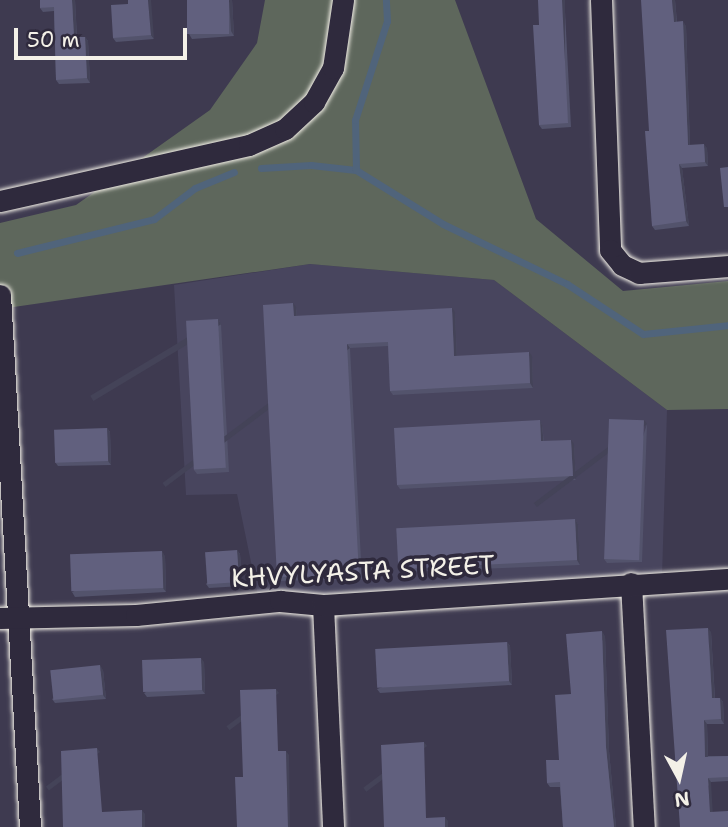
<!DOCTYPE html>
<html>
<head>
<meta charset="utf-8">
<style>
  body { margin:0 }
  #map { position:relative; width:728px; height:827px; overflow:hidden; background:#3e3a50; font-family:"Shantell Sans",sans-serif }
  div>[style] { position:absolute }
  .built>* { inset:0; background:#48455e }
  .green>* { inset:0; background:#5e675c }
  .stream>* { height:7px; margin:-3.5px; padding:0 3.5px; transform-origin:3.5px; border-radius:3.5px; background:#50647b }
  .roads { filter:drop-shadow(0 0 2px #f4f1e8) drop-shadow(0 0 2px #f4f1e8) }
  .street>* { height:21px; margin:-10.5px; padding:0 10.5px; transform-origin:10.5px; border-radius:10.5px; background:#2f2a3d }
  .wall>* { inset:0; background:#53536c }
  .shaded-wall>* { inset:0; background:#444358; transform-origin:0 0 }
  .building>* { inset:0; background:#61607e; transform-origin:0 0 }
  span { translate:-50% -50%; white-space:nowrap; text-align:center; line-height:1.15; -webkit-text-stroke:7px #2f2a3d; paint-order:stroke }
  .street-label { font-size:26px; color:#f4f1e8 }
  .north { position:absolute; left:644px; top:743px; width:70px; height:70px; -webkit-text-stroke:5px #2f2a3d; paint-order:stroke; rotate:172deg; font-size:19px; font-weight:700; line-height:28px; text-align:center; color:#f4f1e8 }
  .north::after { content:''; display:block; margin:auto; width:24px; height:32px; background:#f4f1e8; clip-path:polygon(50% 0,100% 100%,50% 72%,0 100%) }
  .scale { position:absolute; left:14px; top:28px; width:173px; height:32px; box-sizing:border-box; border:4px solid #f4f1e8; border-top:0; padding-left:9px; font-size:21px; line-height:24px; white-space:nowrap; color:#f4f1e8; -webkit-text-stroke:5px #2f2a3d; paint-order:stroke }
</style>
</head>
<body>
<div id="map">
  <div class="built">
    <div style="clip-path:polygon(310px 264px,494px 280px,667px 410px,662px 577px,259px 601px,237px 494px,186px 495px,174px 285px)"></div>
  </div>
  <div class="green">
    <div style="clip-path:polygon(265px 0,455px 0,536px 219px,623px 291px,728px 281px,728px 409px,667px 410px,494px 280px,310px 264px,0 309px,0 223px,76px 205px,210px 110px,257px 43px)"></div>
  </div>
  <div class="stream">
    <div style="left:261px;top:168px;width:50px;rotate:-3.4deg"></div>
    <div style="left:311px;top:165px;width:45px;rotate:6.3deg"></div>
    <div style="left:356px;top:170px;width:102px;rotate:31.8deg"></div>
    <div style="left:443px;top:224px;width:138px;rotate:25.8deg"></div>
    <div style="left:567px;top:284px;width:91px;rotate:33.3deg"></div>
    <div style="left:643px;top:334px;width:85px;rotate:-6deg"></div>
    <div style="left:356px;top:170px;width:50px;rotate:-91.1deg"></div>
    <div style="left:355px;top:120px;width:104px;rotate:-72.1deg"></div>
    <div style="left:387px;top:21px;width:21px;rotate:-93deg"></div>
    <div style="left:17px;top:253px;width:141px;rotate:-13.9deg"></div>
    <div style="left:154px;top:219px;width:51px;rotate:-37.1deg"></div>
    <div style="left:195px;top:188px;width:42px;rotate:-22.3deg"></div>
  </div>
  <div class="roads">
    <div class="street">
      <div style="left:601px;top:0;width:250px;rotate:87.9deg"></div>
      <div style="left:610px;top:250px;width:19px;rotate:51deg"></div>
      <div style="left:622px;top:265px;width:19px;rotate:25deg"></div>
      <div style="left:639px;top:273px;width:89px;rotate:-4.5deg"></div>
      <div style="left:0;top:201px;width:255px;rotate:-12.7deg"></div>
      <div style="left:249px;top:145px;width:39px;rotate:-24deg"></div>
      <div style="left:285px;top:129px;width:40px;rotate:-43deg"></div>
      <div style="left:314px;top:102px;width:39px;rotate:-61deg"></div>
      <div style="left:333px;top:68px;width:69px;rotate:-81.6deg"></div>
      <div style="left:0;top:295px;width:533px;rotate:86.77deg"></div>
      <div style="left:631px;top:583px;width:244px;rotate:87deg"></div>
      <div style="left:323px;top:605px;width:222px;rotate:87.4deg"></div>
      <div style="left:0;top:618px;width:136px;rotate:-1.3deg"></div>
      <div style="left:136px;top:615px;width:145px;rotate:-5.6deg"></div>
      <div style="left:280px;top:601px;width:43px;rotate:5.3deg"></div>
      <div style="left:323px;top:605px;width:406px;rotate:-3.7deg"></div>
    </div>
  </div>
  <div class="wall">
    <div style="clip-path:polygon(75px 0,77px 37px,85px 37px,88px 41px,90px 83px,59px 84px,56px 80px,54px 11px,43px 12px,40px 8px)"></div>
    <div style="clip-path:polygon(128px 0,154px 39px,116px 42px,113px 38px,128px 4px)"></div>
    <div style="clip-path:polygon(232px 0,234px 36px,192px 39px,189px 34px)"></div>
    <div style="clip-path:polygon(675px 0,677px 22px,686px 26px,690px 145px,707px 148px,708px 166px,682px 168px,689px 226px,655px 230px,652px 226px,649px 131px)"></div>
    <div style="clip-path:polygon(565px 12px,571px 127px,542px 129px,539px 125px)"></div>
    <div style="clip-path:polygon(296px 307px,297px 316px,455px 312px,457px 356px,532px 356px,533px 388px,393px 395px,390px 391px,388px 346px,350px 348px,362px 579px,280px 581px,277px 577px)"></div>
    <div style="clip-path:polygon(218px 319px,221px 324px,229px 472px,197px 474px,194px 470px)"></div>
    <div style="clip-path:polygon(540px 420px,542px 425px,544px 441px,574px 444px,576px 480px,400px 489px,397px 485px)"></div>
    <div style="clip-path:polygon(647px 424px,642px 562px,607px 563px,604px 559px)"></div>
    <div style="clip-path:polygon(107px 428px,110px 432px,111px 465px,58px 466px,55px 462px)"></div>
    <div style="clip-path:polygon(575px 519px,578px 524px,580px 565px,401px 572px,398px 568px)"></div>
    <div style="clip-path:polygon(237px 550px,240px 554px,242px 586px,209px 588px,206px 584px)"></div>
    <div style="clip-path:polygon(165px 556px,166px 592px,75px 597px,72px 592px)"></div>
    <div style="clip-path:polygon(711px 632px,715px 698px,720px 698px,723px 702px,724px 724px,707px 724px,708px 756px,728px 756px,728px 781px,711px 782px,680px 827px)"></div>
    <div style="clip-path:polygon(605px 636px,609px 751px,616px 827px,563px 827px,560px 787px,550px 787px,547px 783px,559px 760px,571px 694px)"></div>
    <div style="clip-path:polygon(507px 642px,510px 646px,512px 685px,380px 693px,377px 689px)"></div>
    <div style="clip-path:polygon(204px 662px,205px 694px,147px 697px,144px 693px)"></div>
    <div style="clip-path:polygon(103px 670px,106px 699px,55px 703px,52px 699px)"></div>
  </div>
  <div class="shaded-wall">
    <div style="clip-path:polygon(72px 0,75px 0,77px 42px,74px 37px)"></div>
    <div style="clip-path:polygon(148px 0,151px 0,154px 39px,151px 35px)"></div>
    <div style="clip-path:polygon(229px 0,232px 0,234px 36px,231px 31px)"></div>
    <div style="left:562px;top:0;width:3px;height:123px"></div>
    <div style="clip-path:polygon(672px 0,675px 0,677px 26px,674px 22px)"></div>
    <div style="clip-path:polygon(683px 21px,686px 26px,690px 150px,688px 145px)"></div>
    <div style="clip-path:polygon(85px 37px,88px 41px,90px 83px,87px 78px)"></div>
    <div style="clip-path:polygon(704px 144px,707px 148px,708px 166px,705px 162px)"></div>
    <div style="clip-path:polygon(679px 164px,682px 168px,689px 226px,686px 221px)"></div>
    <div style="clip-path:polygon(293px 303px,296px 307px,297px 320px,294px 316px)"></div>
    <div style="clip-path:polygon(452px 308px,455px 312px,457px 360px,454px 356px)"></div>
    <div style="left:218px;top:319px;width:6px;height:149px;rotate:59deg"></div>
    <div style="left:347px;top:344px;width:5px;height:231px;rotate:53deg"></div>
    <div style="clip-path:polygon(529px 352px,532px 356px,533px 388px,530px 383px)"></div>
    <div style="clip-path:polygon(540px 420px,542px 425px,544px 446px,541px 441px)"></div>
    <div style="left:644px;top:420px;width:5px;height:138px;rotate:53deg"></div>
    <div style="clip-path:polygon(107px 428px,110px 432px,111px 465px,108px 461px)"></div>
    <div style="clip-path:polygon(571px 440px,574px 444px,576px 480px,573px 476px)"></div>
    <div style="clip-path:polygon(575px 519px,578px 524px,580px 565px,577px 560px)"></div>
    <div style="clip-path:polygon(237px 550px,240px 554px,242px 586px,239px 582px)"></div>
    <div style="clip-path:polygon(162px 551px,165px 556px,166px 592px,163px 588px)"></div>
    <div style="clip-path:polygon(708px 628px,711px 632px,715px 703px,712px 698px)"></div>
    <div style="clip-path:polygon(602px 631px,605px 636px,609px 751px,616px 827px,614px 827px,606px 747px)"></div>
    <div style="clip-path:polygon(507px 642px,510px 646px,512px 685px,509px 681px)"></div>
    <div style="clip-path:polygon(201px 658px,204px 662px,205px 694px,202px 690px)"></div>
    <div style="clip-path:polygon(100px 665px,103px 670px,106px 699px,103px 695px)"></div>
    <div style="left:276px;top:689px;width:5px;height:62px;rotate:53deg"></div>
    <div style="clip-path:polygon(720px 698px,723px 702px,724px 724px,721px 719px)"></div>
    <div style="clip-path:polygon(704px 720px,707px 724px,708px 761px,705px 757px)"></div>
    <div style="left:424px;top:742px;width:5px;height:76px;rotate:53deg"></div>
    <div style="left:97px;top:748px;width:5px;height:64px;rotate:53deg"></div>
    <div style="clip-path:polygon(286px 751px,289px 755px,290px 827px,288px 827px)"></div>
    <div style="clip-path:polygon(708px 778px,711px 782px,713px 817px,710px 812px)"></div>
    <div style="clip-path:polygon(142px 810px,145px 814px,145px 827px,142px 827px)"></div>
    <div style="clip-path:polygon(445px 817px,448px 821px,448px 827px,445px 827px)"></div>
  </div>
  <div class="building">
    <div style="clip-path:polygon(40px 0,72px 0,74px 37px,85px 37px,87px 78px,56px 80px,54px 7px,40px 8px)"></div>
    <div style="clip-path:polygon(128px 0,148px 0,151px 35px,113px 38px,111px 5px,128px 4px)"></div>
    <div style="left:187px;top:0;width:42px;height:34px"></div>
    <div style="clip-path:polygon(538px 0,562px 0,568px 123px,539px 125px,533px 25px,539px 25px)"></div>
    <div style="clip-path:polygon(641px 0,672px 0,674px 22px,683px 21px,688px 145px,704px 144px,705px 162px,679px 164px,686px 221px,652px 226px,645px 131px,649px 131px)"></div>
    <div style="clip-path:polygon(728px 167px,728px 207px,724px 207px,720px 168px)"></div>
    <div style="clip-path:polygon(293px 303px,294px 316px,452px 308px,454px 356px,529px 352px,530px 383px,390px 391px,388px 342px,347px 344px,359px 575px,277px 577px,263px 305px)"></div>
    <div style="left:218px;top:319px;width:149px;height:32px;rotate:87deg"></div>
    <div style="left:609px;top:419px;width:35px;height:140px;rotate:2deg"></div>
    <div style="clip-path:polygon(540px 420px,541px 441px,571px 440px,573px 476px,397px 485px,394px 428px)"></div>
    <div style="left:107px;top:428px;width:33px;height:53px;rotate:88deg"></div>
    <div style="left:575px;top:519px;width:41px;height:179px;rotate:87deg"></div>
    <div style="left:237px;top:550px;width:32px;height:32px;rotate:86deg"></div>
    <div style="left:162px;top:551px;width:37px;height:92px;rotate:88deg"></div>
    <div style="clip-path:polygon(708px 628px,712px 698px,720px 698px,721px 719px,704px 720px,705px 757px,728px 756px,728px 777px,708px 778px,710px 812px,728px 811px,728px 827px,680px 827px,666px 630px)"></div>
    <div style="clip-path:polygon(602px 631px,606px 747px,614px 827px,563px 827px,560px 782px,547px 783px,546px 760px,559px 760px,555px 695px,571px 694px,566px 634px)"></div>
    <div style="left:507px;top:642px;width:39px;height:132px;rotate:87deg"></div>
    <div style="left:201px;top:658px;width:32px;height:59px;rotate:88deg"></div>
    <div style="left:100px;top:665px;width:30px;height:50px;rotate:84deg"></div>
    <div style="clip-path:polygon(276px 689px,278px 751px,286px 751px,288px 827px,237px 827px,235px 777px,243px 777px,240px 690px)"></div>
    <div style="clip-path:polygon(424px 742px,426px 818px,445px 817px,445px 827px,384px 827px,381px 745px)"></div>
    <div style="clip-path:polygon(97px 748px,102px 812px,142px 810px,142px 827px,63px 827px,61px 751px)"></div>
  </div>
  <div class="street-label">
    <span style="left:363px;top:571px;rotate:-3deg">KHVYLYASTA STREET</span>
  </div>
  <div class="north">N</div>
  <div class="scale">50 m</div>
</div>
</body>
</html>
